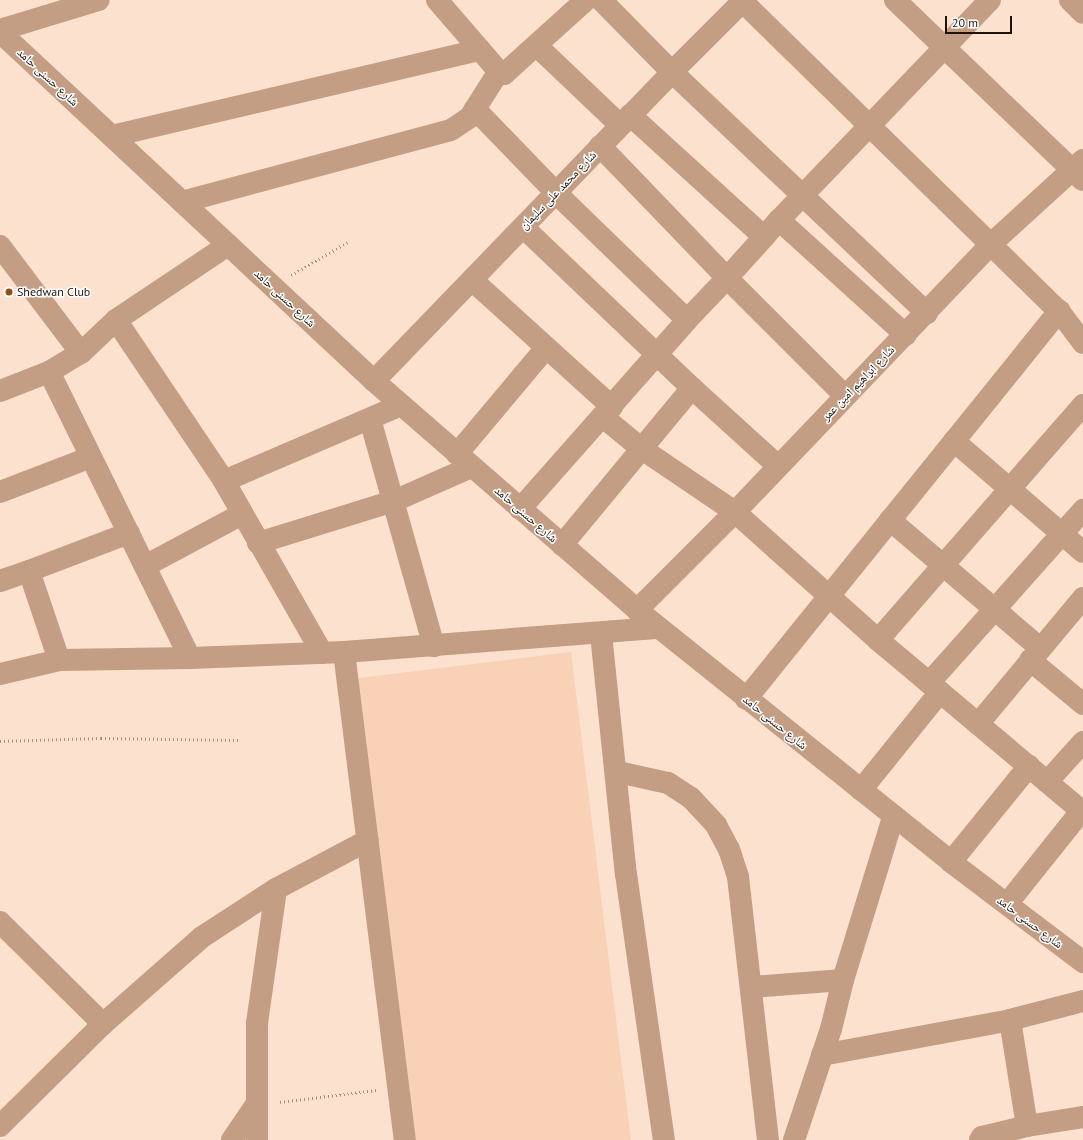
<!DOCTYPE html>
<html>
<head>
<meta charset="utf-8">
<style>
  body { margin:0 }
  #map { position:relative; width:1083px; height:1140px; overflow:hidden; background:#fce1cf; font-family:"PT Sans","Noto Naskh Arabic",sans-serif }
  div>[style] { position:absolute }
  .built>* { inset:0; background:#f9d1b6; transform-origin:0 0 }
  .path>* { height:2.5px; margin-top:-1.25px; transform-origin:0; background:repeating-linear-gradient(90deg,#a38f81 0 1px,transparent 0 4px) }
  .minor>* { height:22px; margin:-11px; padding:0 11px; transform-origin:11px; border-radius:11px; background:#c39e84 }
  .dots>* { width:11px; height:11px; translate:-50% -50%; box-sizing:border-box; border:2px solid #fff; border-radius:50% }
  span { translate:-50% -50%; white-space:nowrap; text-align:center; line-height:1.15; -webkit-text-stroke:3px #fff; paint-order:stroke }
  .street-label { font-size:12px; color:#1e130b }
  .poi-label { font-size:12px; color:#1e130b }
  .left { translate:0 -50%; text-align:left }
  .scale { position:absolute; left:945px; top:16px; width:67px; height:18px; box-sizing:border-box; border:2px solid #1e130b; border-top:0; padding-left:5px; font-size:12px; line-height:14px; white-space:nowrap; color:#1e130b; -webkit-text-stroke:3px #fff; paint-order:stroke }
</style>
</head>
<body>
<div id="map">
  <div class="built">
    <div style="left:571px;top:652px;width:492px;height:220px;rotate:83deg"></div>
  </div>
  <div class="path">
    <div style="left:291px;top:275px;width:66px;rotate:-30.1deg"></div>
    <div style="left:0;top:741px;width:101px;rotate:-1.7deg"></div>
    <div style="left:101px;top:738px;width:138px;rotate:0.8deg"></div>
    <div style="left:280px;top:1102px;width:97px;rotate:-7.1deg"></div>
  </div>
  <div class="minor">
    <div style="left:437px;top:0;width:96px;rotate:49.2deg"></div>
    <div style="left:500px;top:73px;width:4px;rotate:14deg"></div>
    <div style="left:504px;top:74px;width:110px;rotate:-42.1deg"></div>
    <div style="left:601px;top:0;width:101px;rotate:45.4deg"></div>
    <div style="left:672px;top:72px;width:351px;rotate:43.4deg"></div>
    <div style="left:741px;top:0;width:445px;rotate:44.4deg"></div>
    <div style="left:1059px;top:311px;width:40px;rotate:53deg"></div>
    <div style="left:895px;top:0;width:260px;rotate:43.8deg"></div>
    <div style="left:1070px;top:0;width:18px;rotate:45deg"></div>
    <div style="left:0;top:30px;width:103px;rotate:-16.9deg"></div>
    <div style="left:0;top:32px;width:512px;rotate:43.02deg"></div>
    <div style="left:374px;top:381px;width:349px;rotate:41deg"></div>
    <div style="left:637px;top:610px;width:403px;rotate:38.7deg"></div>
    <div style="left:951px;top:862px;width:166px;rotate:37.1deg"></div>
    <div style="left:537px;top:46px;width:115px;rotate:43.6deg"></div>
    <div style="left:475px;top:109px;width:117px;rotate:46deg"></div>
    <div style="left:556px;top:193px;width:182px;rotate:44.1deg"></div>
    <div style="left:687px;top:320px;width:58px;rotate:-46.4deg"></div>
    <div style="left:727px;top:278px;width:167px;rotate:45deg"></div>
    <div style="left:630px;top:115px;width:181px;rotate:42.3deg"></div>
    <div style="left:764px;top:237px;width:23px;rotate:-49deg"></div>
    <div style="left:779px;top:220px;width:171px;rotate:42.2deg"></div>
    <div style="left:112px;top:136px;width:378px;rotate:-13.2deg"></div>
    <div style="left:600px;top:146px;width:183px;rotate:46.1deg"></div>
    <div style="left:727px;top:278px;width:55px;rotate:-47.9deg"></div>
    <div style="left:182px;top:202px;width:278px;rotate:-15deg"></div>
    <div style="left:451px;top:130px;width:23px;rotate:-34deg"></div>
    <div style="left:470px;top:117px;width:54px;rotate:-57.8deg"></div>
    <div style="left:779px;top:220px;width:305px;rotate:-46.2deg"></div>
    <div style="left:523px;top:227px;width:233px;rotate:43.6deg"></div>
    <div style="left:692px;top:388px;width:116px;rotate:42.2deg"></div>
    <div style="left:0;top:246px;width:134px;rotate:52.9deg"></div>
    <div style="left:472px;top:280px;width:189px;rotate:42.2deg"></div>
    <div style="left:116px;top:320px;width:194px;rotate:56.1deg"></div>
    <div style="left:224px;top:481px;width:198px;rotate:60.3deg"></div>
    <div style="left:374px;top:381px;width:429px;rotate:-46deg"></div>
    <div style="left:672px;top:72px;width:102px;rotate:-45deg"></div>
    <div style="left:0;top:391px;width:53px;rotate:-21.2deg"></div>
    <div style="left:49px;top:372px;width:37px;rotate:-31deg"></div>
    <div style="left:81px;top:353px;width:48px;rotate:-43.3deg"></div>
    <div style="left:116px;top:320px;width:135px;rotate:-33.8deg"></div>
    <div style="left:603px;top:417px;width:50px;rotate:39.4deg"></div>
    <div style="left:642px;top:449px;width:112px;rotate:34.1deg"></div>
    <div style="left:735px;top:512px;width:192px;rotate:41.8deg"></div>
    <div style="left:878px;top:640px;width:268px;rotate:40deg"></div>
    <div style="left:370px;top:419px;width:236px;rotate:74.3deg"></div>
    <div style="left:954px;top:441px;width:170px;rotate:40.7deg"></div>
    <div style="left:457px;top:454px;width:138px;rotate:-50deg"></div>
    <div style="left:224px;top:481px;width:193px;rotate:-23.2deg"></div>
    <div style="left:0;top:492px;width:97px;rotate:-21deg"></div>
    <div style="left:520px;top:509px;width:252px;rotate:-48.5deg"></div>
    <div style="left:890px;top:520px;width:197px;rotate:40.5deg"></div>
    <div style="left:258px;top:543px;width:142px;rotate:-17.2deg"></div>
    <div style="left:394px;top:501px;width:84px;rotate:-23.8deg"></div>
    <div style="left:562px;top:545px;width:204px;rotate:-50.4deg"></div>
    <div style="left:145px;top:566px;width:110px;rotate:-28.2deg"></div>
    <div style="left:29px;top:571px;width:107px;rotate:-20.8deg"></div>
    <div style="left:0;top:581px;width:31px;rotate:-19deg"></div>
    <div style="left:29px;top:571px;width:94px;rotate:71.4deg"></div>
    <div style="left:59px;top:660px;width:131px;rotate:-0.9deg"></div>
    <div style="left:190px;top:658px;width:319px;rotate:-116.2deg"></div>
    <div style="left:637px;top:610px;width:139px;rotate:-45deg"></div>
    <div style="left:735px;top:512px;width:371px;rotate:-46.3deg"></div>
    <div style="left:991px;top:244px;width:125px;rotate:-42.4deg"></div>
    <div style="left:601px;top:634px;width:241px;rotate:84.1deg"></div>
    <div style="left:626px;top:874px;width:269px;rotate:81.9deg"></div>
    <div style="left:878px;top:640px;width:312px;rotate:-48.9deg"></div>
    <div style="left:344px;top:652px;width:492px;rotate:82.9deg"></div>
    <div style="left:190px;top:658px;width:154px;rotate:-2.2deg"></div>
    <div style="left:344px;top:652px;width:316px;rotate:-4.4deg"></div>
    <div style="left:1030px;top:660px;width:69px;rotate:39.7deg"></div>
    <div style="left:0;top:674px;width:61px;rotate:-13.3deg"></div>
    <div style="left:929px;top:683px;width:232px;rotate:-48.3deg"></div>
    <div style="left:746px;top:699px;width:499px;rotate:-51.1deg"></div>
    <div style="left:978px;top:724px;width:164px;rotate:-50.2deg"></div>
    <div style="left:618px;top:772px;width:51px;rotate:12.4deg"></div>
    <div style="left:668px;top:783px;width:27px;rotate:33deg"></div>
    <div style="left:691px;top:798px;width:37px;rotate:47deg"></div>
    <div style="left:716px;top:825px;width:27px;rotate:62deg"></div>
    <div style="left:729px;top:849px;width:29px;rotate:72deg"></div>
    <div style="left:738px;top:877px;width:265px;rotate:83.5deg"></div>
    <div style="left:1047px;top:782px;width:54px;rotate:-48deg"></div>
    <div style="left:861px;top:790px;width:126px;rotate:-51.1deg"></div>
    <div style="left:951px;top:862px;width:124px;rotate:-50.9deg"></div>
    <div style="left:1007px;top:904px;width:120px;rotate:-51.4deg"></div>
    <div style="left:0;top:922px;width:145px;rotate:44.7deg"></div>
    <div style="left:103px;top:1024px;width:145px;rotate:135.3deg"></div>
    <div style="left:752px;top:987px;width:91px;rotate:-4.4deg"></div>
    <div style="left:1010px;top:1020px;width:107px;rotate:80.9deg"></div>
    <div style="left:103px;top:1024px;width:132px;rotate:-41.3deg"></div>
    <div style="left:202px;top:937px;width:88px;rotate:-33deg"></div>
    <div style="left:822px;top:1055px;width:191px;rotate:-10.5deg"></div>
    <div style="left:1010px;top:1020px;width:75px;rotate:-14.6deg"></div>
    <div style="left:232px;top:1140px;width:41px;rotate:-55.9deg"></div>
    <div style="left:257px;top:1140px;width:117px;rotate:-90deg"></div>
    <div style="left:257px;top:1023px;width:135px;rotate:-81.9deg"></div>
    <div style="left:276px;top:889px;width:104px;rotate:-28deg"></div>
    <div style="left:794px;top:1140px;width:117px;rotate:-71.6deg"></div>
    <div style="left:831px;top:1029px;width:50px;rotate:-76.2deg"></div>
    <div style="left:843px;top:980px;width:170px;rotate:-72.9deg"></div>
    <div style="left:980px;top:1140px;width:4px;rotate:-56deg"></div>
    <div style="left:982px;top:1137px;width:46px;rotate:-13.7deg"></div>
    <div style="left:1027px;top:1126px;width:57px;rotate:-9.1deg"></div>
  </div>
  <div class="dots">
    <div style="left:9px;top:292px;background:#90501a"></div>
  </div>
  <div class="street-label">
    <span style="left:48px;top:77px;rotate:43deg">شارع حسنى حامد</span>
    <span style="left:558px;top:190px;rotate:-46deg">شارع محمد على سليمان</span>
    <span style="left:285px;top:298px;rotate:43deg">شارع حسنى حامد</span>
    <span style="left:858px;top:383px;rotate:-46deg">شارع ابراهيم امين عمر</span>
    <span style="left:526px;top:514px;rotate:41deg">شارع حسنى حامد</span>
    <span style="left:775px;top:722px;rotate:39deg">شارع حسنى حامد</span>
    <span style="left:1030px;top:922px;rotate:37deg">شارع حسنى حامد</span>
  </div>
  <div class="poi-label">
    <span class="left" style="left:17px;top:292px">Shedwan Club</span>
  </div>
  <div class="scale">20 m</div>
</div>
</body>
</html>
